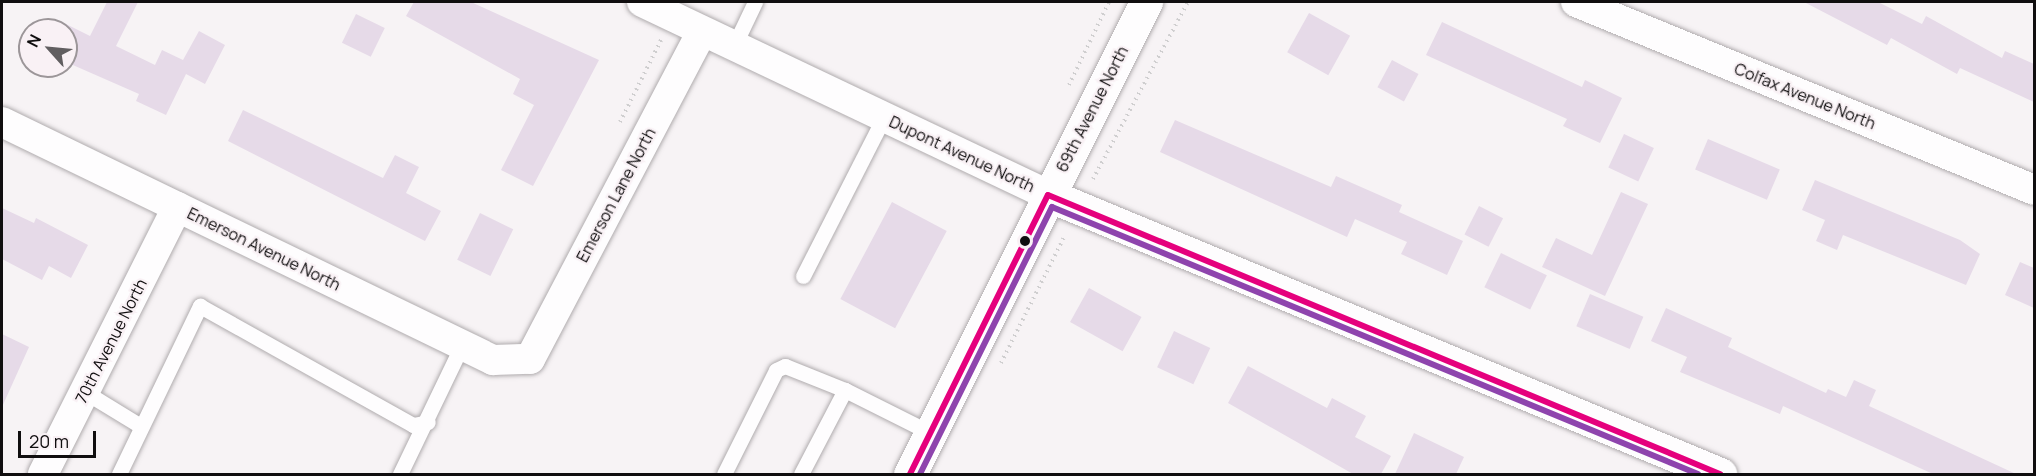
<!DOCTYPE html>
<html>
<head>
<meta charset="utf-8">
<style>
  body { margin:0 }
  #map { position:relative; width:2036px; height:476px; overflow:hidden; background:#f7f3f5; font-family:Manrope,sans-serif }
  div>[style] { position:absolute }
  .building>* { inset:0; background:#e6dae8; transform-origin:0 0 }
  .path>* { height:4px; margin-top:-2px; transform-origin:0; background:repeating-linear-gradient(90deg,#cfcecf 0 1.5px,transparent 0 6px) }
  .roads { filter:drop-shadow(0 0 2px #b0acae) drop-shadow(0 0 2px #b0acae) }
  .service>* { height:15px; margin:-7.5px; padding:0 7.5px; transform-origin:7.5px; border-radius:7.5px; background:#fefdfe }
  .minor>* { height:30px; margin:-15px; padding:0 15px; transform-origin:15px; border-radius:15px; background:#fefdfe }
  .tertiary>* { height:33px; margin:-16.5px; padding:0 16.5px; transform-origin:16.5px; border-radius:16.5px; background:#fefdfe }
  .bus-1>* { height:6px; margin:-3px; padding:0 3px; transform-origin:3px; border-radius:3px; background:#e5007d }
  .bus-2>* { height:6px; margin:-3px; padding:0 3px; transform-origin:3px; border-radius:3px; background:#8e44ad }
  .dots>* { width:16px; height:16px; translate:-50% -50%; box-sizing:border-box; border:3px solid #f9f1f5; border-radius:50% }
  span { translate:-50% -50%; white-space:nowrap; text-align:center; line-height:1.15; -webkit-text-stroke:4.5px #f9f1f5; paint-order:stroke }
  .street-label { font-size:16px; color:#100e0f }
  .frame { position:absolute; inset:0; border:3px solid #100e0f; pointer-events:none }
  .north { position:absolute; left:18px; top:18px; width:60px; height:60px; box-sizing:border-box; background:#f9f1f5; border:2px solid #9c9699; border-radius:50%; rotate:297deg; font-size:16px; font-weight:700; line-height:24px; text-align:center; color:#100e0f }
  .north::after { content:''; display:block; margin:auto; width:21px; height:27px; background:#615e60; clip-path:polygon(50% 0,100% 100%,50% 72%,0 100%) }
  .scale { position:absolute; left:18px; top:431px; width:78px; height:27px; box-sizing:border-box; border:3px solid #100e0f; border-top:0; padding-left:8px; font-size:18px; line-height:21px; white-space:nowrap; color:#100e0f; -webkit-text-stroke:4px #f9f1f5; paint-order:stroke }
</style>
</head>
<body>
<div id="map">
  <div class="building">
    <div style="clip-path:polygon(107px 2px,138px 2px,116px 46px,155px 65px,162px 50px,183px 60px,199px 31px,225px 45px,205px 84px,186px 74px,166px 115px,136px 101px,139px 94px,66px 62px,66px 24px,90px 36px)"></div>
    <div style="clip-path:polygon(414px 2px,471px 2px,599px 60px,533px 186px,501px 170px,534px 105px,513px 94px,520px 79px,406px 16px)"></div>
    <div style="clip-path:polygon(1804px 2px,1878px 2px,1922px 24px,1926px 16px,2002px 58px,2005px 51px,2034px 64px,2034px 102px,1960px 68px,1957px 74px,1891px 38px,1887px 45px)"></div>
    <div style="left:1309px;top:13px;width:47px;height:45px;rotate:29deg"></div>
    <div style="left:356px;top:14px;width:32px;height:32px;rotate:26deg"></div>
    <div style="clip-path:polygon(1442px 22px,1582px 87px,1585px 80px,1622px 98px,1600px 143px,1563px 126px,1567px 119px,1426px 55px)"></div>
    <div style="left:1392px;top:60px;width:30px;height:31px;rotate:28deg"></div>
    <div style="clip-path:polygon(243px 110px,383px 178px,395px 155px,419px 167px,406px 193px,441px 211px,425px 241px,228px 141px)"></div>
    <div style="clip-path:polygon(1175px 120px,1331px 187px,1336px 176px,1402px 205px,1399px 212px,1463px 241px,1447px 275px,1401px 254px,1407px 242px,1355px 219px,1347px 237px,1160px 152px)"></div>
    <div style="left:1624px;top:134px;width:33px;height:37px;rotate:25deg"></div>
    <div style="left:1708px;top:139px;width:78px;height:33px;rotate:23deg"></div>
    <div style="clip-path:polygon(1815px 180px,1960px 240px,1980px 254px,1966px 285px,1843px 235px,1837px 250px,1816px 241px,1825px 220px,1802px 210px)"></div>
    <div style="clip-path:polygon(1621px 192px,1648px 204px,1605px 296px,1542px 267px,1556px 238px,1592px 255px)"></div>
    <div style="left:892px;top:202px;width:62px;height:110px;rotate:28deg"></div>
    <div style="left:1479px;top:206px;width:27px;height:32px;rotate:27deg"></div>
    <div style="clip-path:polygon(2px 208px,34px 223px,36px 218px,88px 245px,71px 278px,49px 266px,42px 280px,2px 259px)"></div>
    <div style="left:480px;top:213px;width:37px;height:52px;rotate:26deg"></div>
    <div style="left:1501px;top:253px;width:51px;height:38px;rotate:26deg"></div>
    <div style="clip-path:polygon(2020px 262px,2034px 268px,2034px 308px,2005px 295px)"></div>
    <div style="left:1089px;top:288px;width:60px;height:39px;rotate:29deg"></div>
    <div style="left:1590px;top:294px;width:58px;height:35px;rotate:23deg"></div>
    <div style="clip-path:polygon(1666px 308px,1732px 338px,1728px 347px,1826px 393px,1828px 389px,1846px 397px,1854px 380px,1876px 390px,1869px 406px,2016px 474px,1933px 474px,1783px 406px,1780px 414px,1680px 372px,1687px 357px,1651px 341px)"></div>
    <div style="left:1174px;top:331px;width:40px;height:40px;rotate:25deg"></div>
    <div style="clip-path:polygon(2px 334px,29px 347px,2px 407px)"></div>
    <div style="clip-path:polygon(1248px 366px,1327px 408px,1332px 398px,1366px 416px,1355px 437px,1391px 456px,1381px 474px,1353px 474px,1228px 403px)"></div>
    <div style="clip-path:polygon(1414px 433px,1464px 457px,1456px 474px,1395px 474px)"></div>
  </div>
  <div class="path">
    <div style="left:1069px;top:85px;width:92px;rotate:-64.3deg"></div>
    <div style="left:620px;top:122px;width:92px;rotate:-63.4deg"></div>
    <div style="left:1093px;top:179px;width:201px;rotate:-61.8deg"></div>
    <div style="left:1001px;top:363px;width:143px;rotate:-63.4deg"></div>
  </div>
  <div class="roads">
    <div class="service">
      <div style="left:734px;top:46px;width:49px;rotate:-64.5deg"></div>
      <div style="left:803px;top:276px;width:178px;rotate:-63deg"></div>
      <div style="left:85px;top:392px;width:63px;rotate:31.4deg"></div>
      <div style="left:119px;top:474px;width:187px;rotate:-64.3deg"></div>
      <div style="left:200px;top:306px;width:244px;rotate:29.2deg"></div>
      <div style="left:413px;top:425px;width:15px;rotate:-11deg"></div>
      <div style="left:400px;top:474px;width:143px;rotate:-64.3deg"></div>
      <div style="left:724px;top:474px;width:116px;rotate:-63.4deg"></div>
      <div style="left:776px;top:370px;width:10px;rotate:-24deg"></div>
      <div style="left:785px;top:366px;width:65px;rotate:21.8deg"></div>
      <div style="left:801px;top:474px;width:95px;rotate:-62.4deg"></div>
      <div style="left:845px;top:390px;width:96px;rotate:26.6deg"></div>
    </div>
    <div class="minor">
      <div style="left:642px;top:2px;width:450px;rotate:25.4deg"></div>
      <div style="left:1576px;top:2px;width:495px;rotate:22.3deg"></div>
      <div style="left:2px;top:122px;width:546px;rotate:25.86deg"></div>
      <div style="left:493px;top:360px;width:37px;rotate:-2deg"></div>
      <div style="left:530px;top:359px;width:370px;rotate:-62.3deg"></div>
      <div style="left:43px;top:474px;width:299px;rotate:-63.3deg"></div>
    </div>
    <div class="tertiary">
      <div style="left:1048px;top:195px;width:728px;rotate:22.55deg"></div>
      <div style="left:910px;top:474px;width:528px;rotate:-63.43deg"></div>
    </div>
  </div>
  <div class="bus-1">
    <div style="left:910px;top:474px;width:311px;rotate:-63.7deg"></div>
    <div style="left:1048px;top:195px;width:728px;rotate:22.55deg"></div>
  </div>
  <div class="bus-2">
    <div style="left:920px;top:474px;width:298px;rotate:-63.7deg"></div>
    <div style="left:1052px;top:207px;width:699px;rotate:22.46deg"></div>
  </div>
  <div class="dots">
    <div style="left:1025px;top:241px;background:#100e0f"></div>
  </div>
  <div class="street-label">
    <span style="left:1805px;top:96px;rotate:22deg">Colfax Avenue North</span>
    <span style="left:1092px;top:109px;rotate:-63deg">69th Avenue North</span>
    <span style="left:962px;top:154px;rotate:25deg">Dupont Avenue North</span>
    <span style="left:616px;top:195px;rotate:-62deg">Emerson Lane North</span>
    <span style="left:264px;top:249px;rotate:26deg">Emerson Avenue North</span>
    <span style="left:111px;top:341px;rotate:-63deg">70th Avenue North</span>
  </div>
  <div class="frame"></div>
  <div class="north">N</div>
  <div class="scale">20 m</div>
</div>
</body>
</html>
